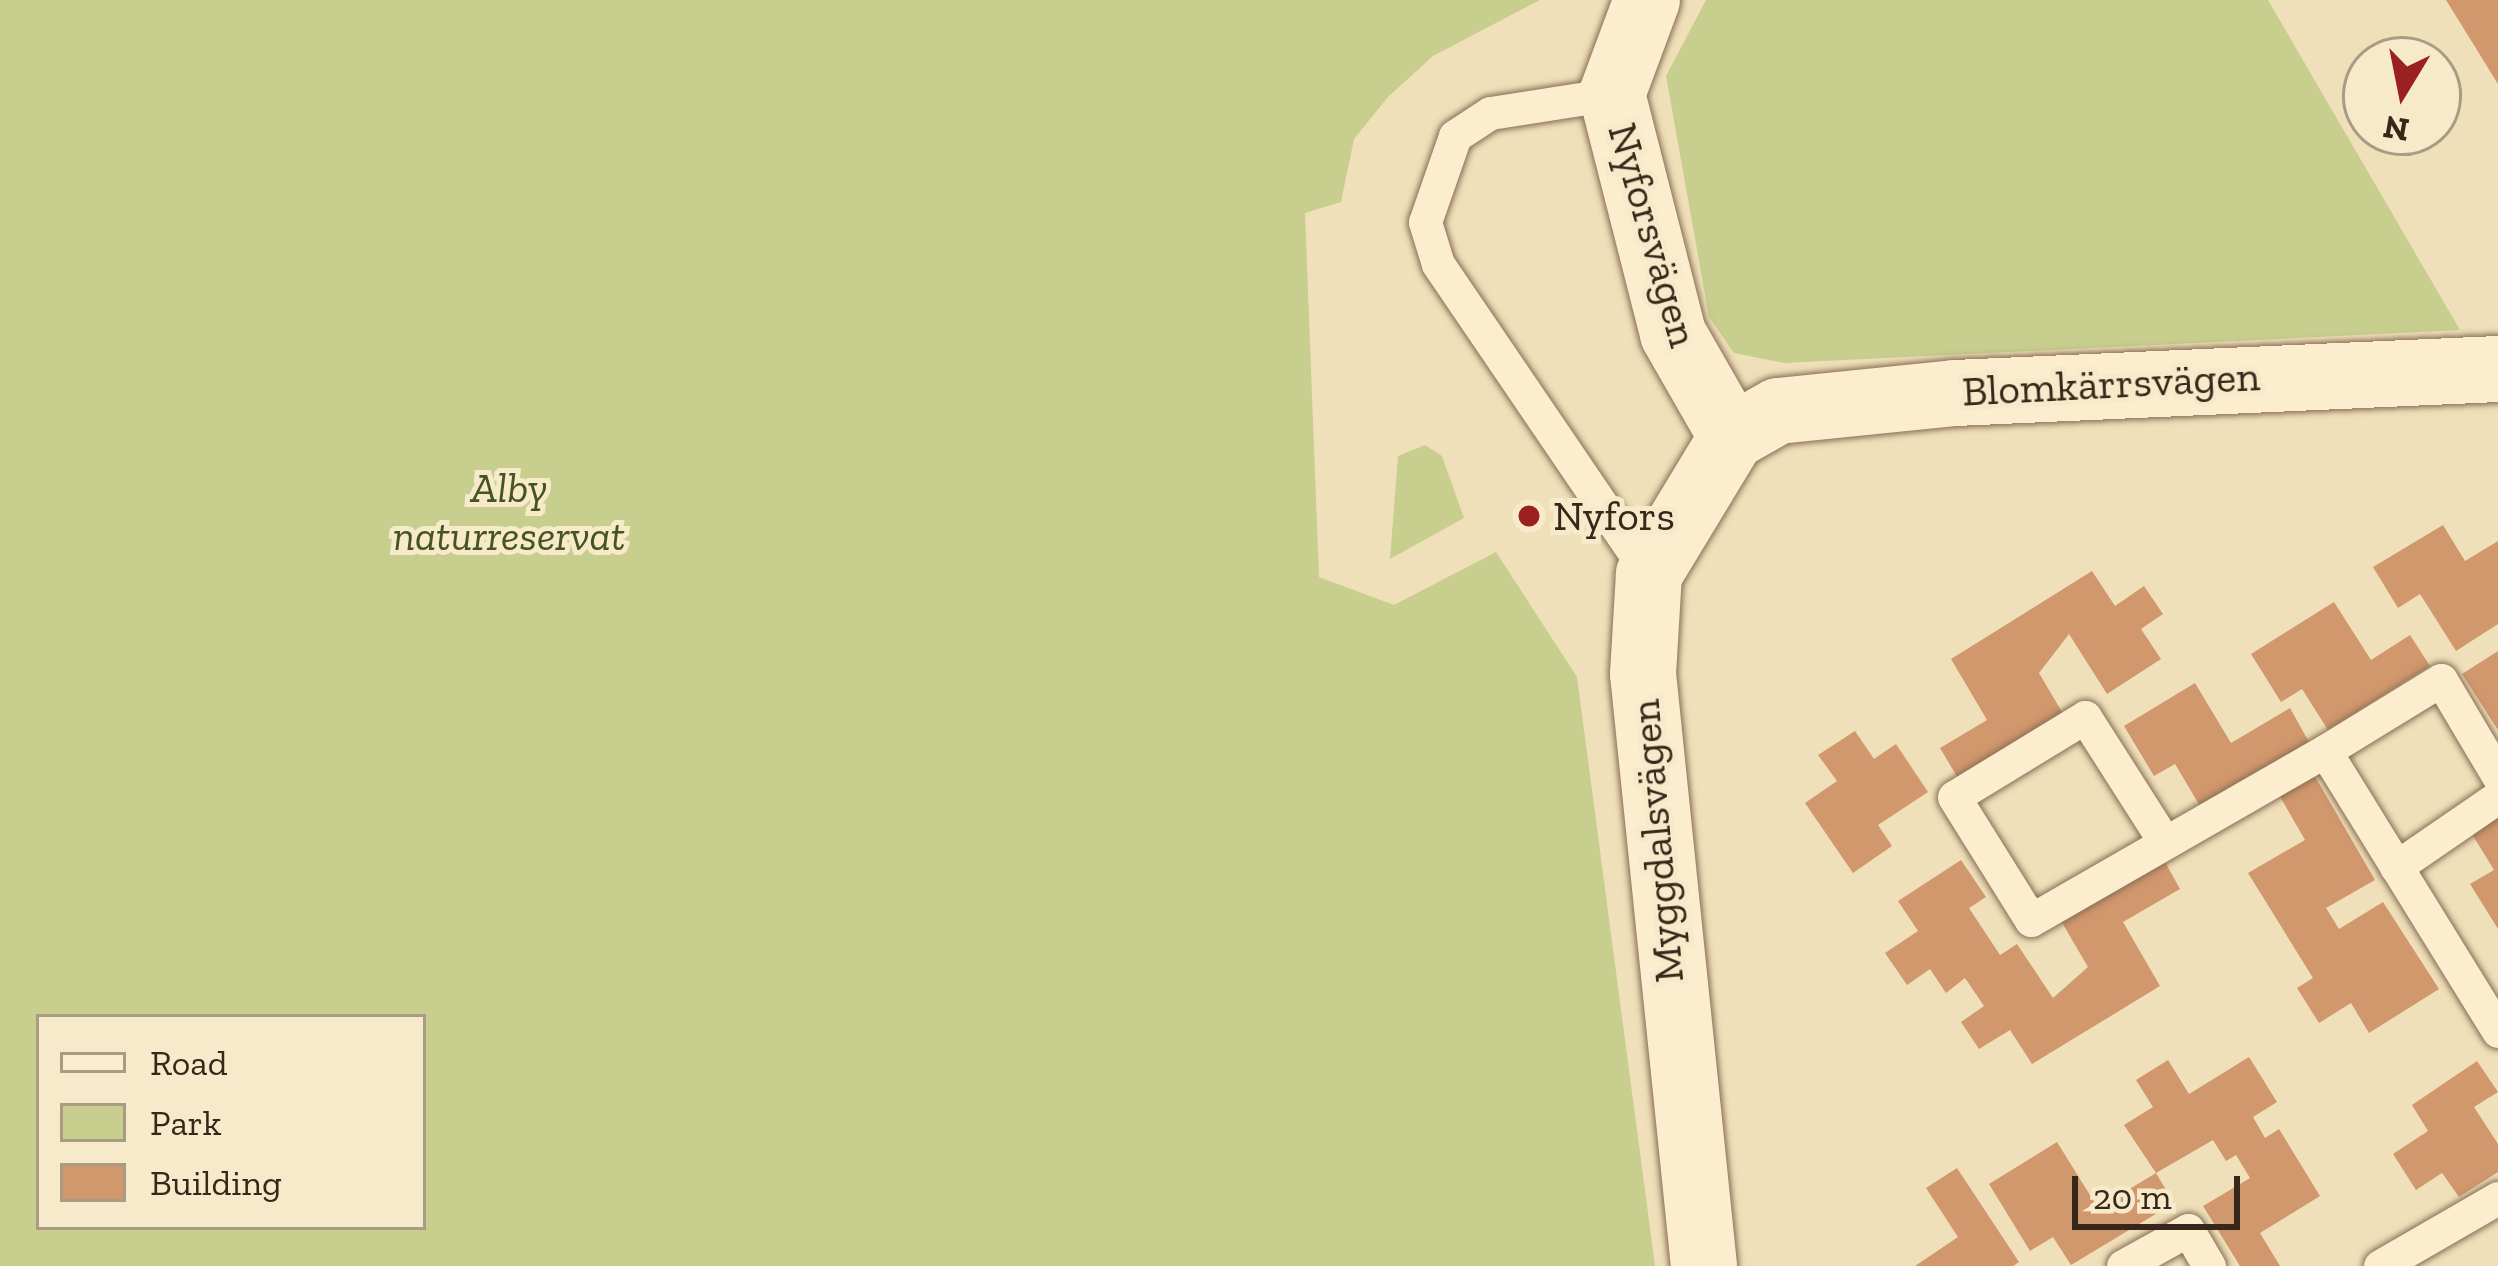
<!DOCTYPE html>
<html>
<head>
<meta charset="utf-8">
<style>
  body { margin:0 }
  #map { position:relative; width:2498px; height:1266px; overflow:hidden; background:#f0e0ba; font-family:"Zilla Slab",serif }
  div>[style] { position:absolute }
  .green>* { inset:0; background:#c7ce8e }
  .building>* { inset:0; background:#d1976d }
  .roads { filter:drop-shadow(0 0 3px #886f54) drop-shadow(0 0 3px #886f54) }
  .service>* { height:33px; margin:-16.5px; padding:0 16.5px; transform-origin:16.5px; border-radius:16.5px; background:#fbedce }
  .minor>* { height:66px; margin:-33px; padding:0 33px; transform-origin:33px; border-radius:33px; background:#fbedce }
  .tertiary>* { height:66px; margin:-33px; padding:0 33px; transform-origin:33px; border-radius:33px; background:#fbedce }
  .dots>* { width:33px; height:33px; translate:-50% -50%; box-sizing:border-box; border:6px solid #f7eaca; border-radius:50% }
  span { translate:-50% -50%; white-space:nowrap; text-align:center; line-height:1.15; -webkit-text-stroke:10px #f7eaca; paint-order:stroke }
  .street-label { font-size:42px; color:#36271a }
  .park-label { font-size:42px; color:#46541f; font-style:italic }
  .poi-label { font-size:42px; color:#36271a }
  .left { translate:0 -50%; text-align:left }
  .legend { position:absolute; left:36px; top:1014px; width:390px; height:216px; box-sizing:border-box; background:#f7eaca; border:3px solid #aa9c84; margin:0; padding:15px 21px; list-style:none; font-size:36px; color:#36271a }
  .legend li { display:flex; align-items:center; gap:24px; height:60px }
  .legend b { width:60px; border:3px solid #aa9c84 }
  .north { position:absolute; left:2342px; top:36px; width:120px; height:120px; box-sizing:border-box; background:#f7eaca; border:3px solid #aa9c84; border-radius:50%; rotate:190deg; font-size:33px; font-weight:700; line-height:48px; text-align:center; color:#36271a }
  .north::after { content:''; display:block; margin:auto; width:42px; height:54px; background:#9b2021; clip-path:polygon(50% 0,100% 100%,50% 72%,0 100%) }
  .scale { position:absolute; left:2072px; top:1176px; width:168px; height:54px; box-sizing:border-box; border:6px solid #36271a; border-top:0; padding-left:15px; font-size:36px; line-height:42px; white-space:nowrap; color:#36271a; -webkit-text-stroke:9px #f7eaca; paint-order:stroke }
</style>
</head>
<body>
<div id="map">
  <div class="green">
    <div style="clip-path:polygon(evenodd,0 0,1540px 0,1433px 56px,1388px 97px,1354px 139px,1341px 202px,1305px 213px,1319px 577px,1394px 605px,1496px 552px,1577px 677px,1655px 1266px,0 1266px,0 0,423px 1017px,423px 1227px,39px 1227px,39px 1017px,423px 1017px)"></div>
    <div style="clip-path:polygon(1706px 0,2268px 0,2460px 330px,1784px 363px,1734px 353px,1709px 317px,1666px 76px)"></div>
    <div style="clip-path:polygon(1425px 445px,1442px 456px,1464px 518px,1390px 559px,1398px 456px)"></div>
  </div>
  <div class="building">
    <div style="clip-path:polygon(2446px 0,2498px 0,2498px 84px)"></div>
    <div style="clip-path:polygon(2443px 525px,2465px 561px,2498px 541px,2498px 624px,2456px 651px,2420px 594px,2398px 608px,2373px 567px)"></div>
    <div style="clip-path:polygon(2092px 571px,2115px 606px,2144px 586px,2163px 614px,2141px 629px,2161px 659px,2107px 694px,2069px 634px,2039px 673px,2065px 717px,1959px 780px,1940px 748px,1987px 720px,1951px 659px)"></div>
    <div style="clip-path:polygon(2334px 602px,2371px 660px,2410px 635px,2430px 666px,2328px 730px,2302px 689px,2281px 702px,2251px 654px)"></div>
    <div style="clip-path:polygon(2498px 651px,2498px 730px,2462px 674px)"></div>
    <div style="clip-path:polygon(2195px 683px,2231px 743px,2290px 708px,2309px 742px,2200px 806px,2175px 764px,2154px 776px,2124px 726px)"></div>
    <div style="clip-path:polygon(1855px 731px,1874px 759px,1896px 744px,1928px 792px,1878px 825px,1892px 846px,1853px 873px,1805px 803px,1837px 781px,1818px 755px)"></div>
    <div style="clip-path:polygon(2313px 773px,2375px 880px,2326px 908px,2339px 929px,2383px 902px,2439px 989px,2369px 1033px,2351px 1003px,2319px 1023px,2297px 988px,2313px 978px,2248px 873px,2305px 840px,2278px 793px)"></div>
    <div style="clip-path:polygon(2498px 807px,2498px 929px,2470px 884px,2494px 870px,2467px 826px)"></div>
    <div style="clip-path:polygon(1961px 860px,1986px 897px,1969px 908px,2000px 955px,2017px 944px,2053px 998px,2088px 967px,2061px 921px,2164px 860px,2180px 889px,2123px 922px,2160px 986px,2032px 1064px,2010px 1030px,1979px 1049px,1961px 1022px,1984px 1006px,1965px 978px,1946px 993px,1930px 969px,1907px 985px,1885px 953px,1918px 931px,1898px 901px)"></div>
    <div style="clip-path:polygon(2249px 1057px,2277px 1102px,2253px 1117px,2265px 1138px,2279px 1129px,2320px 1196px,2260px 1233px,2280px 1266px,2240px 1266px,2203px 1206px,2250px 1178px,2236px 1155px,2226px 1161px,2213px 1140px,2156px 1173px,2124px 1125px,2153px 1107px,2136px 1080px,2168px 1060px,2189px 1094px)"></div>
    <div style="clip-path:polygon(2477px 1061px,2498px 1092px,2474px 1107px,2498px 1144px,2498px 1172px,2459px 1197px,2442px 1173px,2416px 1190px,2393px 1154px,2428px 1131px,2412px 1105px)"></div>
    <div style="clip-path:polygon(2057px 1142px,2098px 1208px,2156px 1173px,2174px 1203px,2071px 1265px,2053px 1237px,2030px 1251px,1989px 1184px)"></div>
    <div style="clip-path:polygon(1957px 1168px,2019px 1262px,2013px 1266px,1915px 1266px,1958px 1237px,1926px 1188px)"></div>
  </div>
  <div class="roads">
    <div class="service">
      <div style="left:1612px;top:94px;width:123px;rotate:171.1deg"></div>
      <div style="left:1490px;top:113px;width:42px;rotate:146.7deg"></div>
      <div style="left:1455px;top:136px;width:91px;rotate:109.2deg"></div>
      <div style="left:1425px;top:222px;width:44px;rotate:72.8deg"></div>
      <div style="left:1438px;top:264px;width:375px;rotate:55.8deg"></div>
      <div style="left:2325px;top:751px;width:136px;rotate:-31.5deg"></div>
      <div style="left:2441px;top:680px;width:112px;rotate:59.3deg"></div>
      <div style="left:2164px;top:841px;width:147px;rotate:-122.5deg"></div>
      <div style="left:2085px;top:717px;width:153px;rotate:148.6deg"></div>
      <div style="left:1954px;top:797px;width:145px;rotate:58deg"></div>
      <div style="left:2031px;top:920px;width:339px;rotate:-29.9deg"></div>
      <div style="left:2325px;top:751px;width:329px;rotate:58.3deg"></div>
      <div style="left:2396px;top:867px;width:124px;rotate:-34.5deg"></div>
      <div style="left:2123px;top:1266px;width:74px;rotate:-29deg"></div>
      <div style="left:2188px;top:1230px;width:42px;rotate:59.7deg"></div>
      <div style="left:2380px;top:1266px;width:136px;rotate:-30deg"></div>
    </div>
    <div class="minor">
      <div style="left:1647px;top:0;width:100px;rotate:110.4deg"></div>
      <div style="left:1612px;top:94px;width:248px;rotate:75.7deg"></div>
      <div style="left:1673px;top:334px;width:119px;rotate:60.2deg"></div>
      <div style="left:1732px;top:437px;width:53px;rotate:-29.5deg"></div>
      <div style="left:1778px;top:411px;width:178px;rotate:-5.8deg"></div>
      <div style="left:1955px;top:393px;width:544px;rotate:-2.53deg"></div>
    </div>
    <div class="tertiary">
      <div style="left:1704px;top:1266px;width:595px;rotate:-95.88deg"></div>
      <div style="left:1643px;top:674px;width:100px;rotate:-86.6deg"></div>
      <div style="left:1649px;top:574px;width:160px;rotate:-58.8deg"></div>
    </div>
  </div>
  <div class="dots">
    <div style="left:1529px;top:516px;background:#9b2021"></div>
  </div>
  <div class="street-label">
    <span style="left:1653px;top:235px;rotate:74deg">Nyforsvägen</span>
    <span style="left:2111px;top:384px;rotate:-3deg">Blomkärrsvägen</span>
    <span style="left:1657px;top:841px;rotate:-95deg">Myggdalsvägen</span>
  </div>
  <div class="park-label">
    <span style="left:509px;top:512px">Alby<br>naturreservat</span>
  </div>
  <div class="poi-label">
    <span class="left" style="left:1553px;top:516px">Nyfors</span>
  </div>
  <ul class="legend">
  <li><b style="height:15px;background:#fbedce"></b>Road</li>
  <li><b style="height:33px;background:#c7ce8e"></b>Park</li>
  <li><b style="height:33px;background:#d1976d"></b>Building</li>
  </ul>
  <div class="north">N</div>
  <div class="scale">20 m</div>
</div>
</body>
</html>
